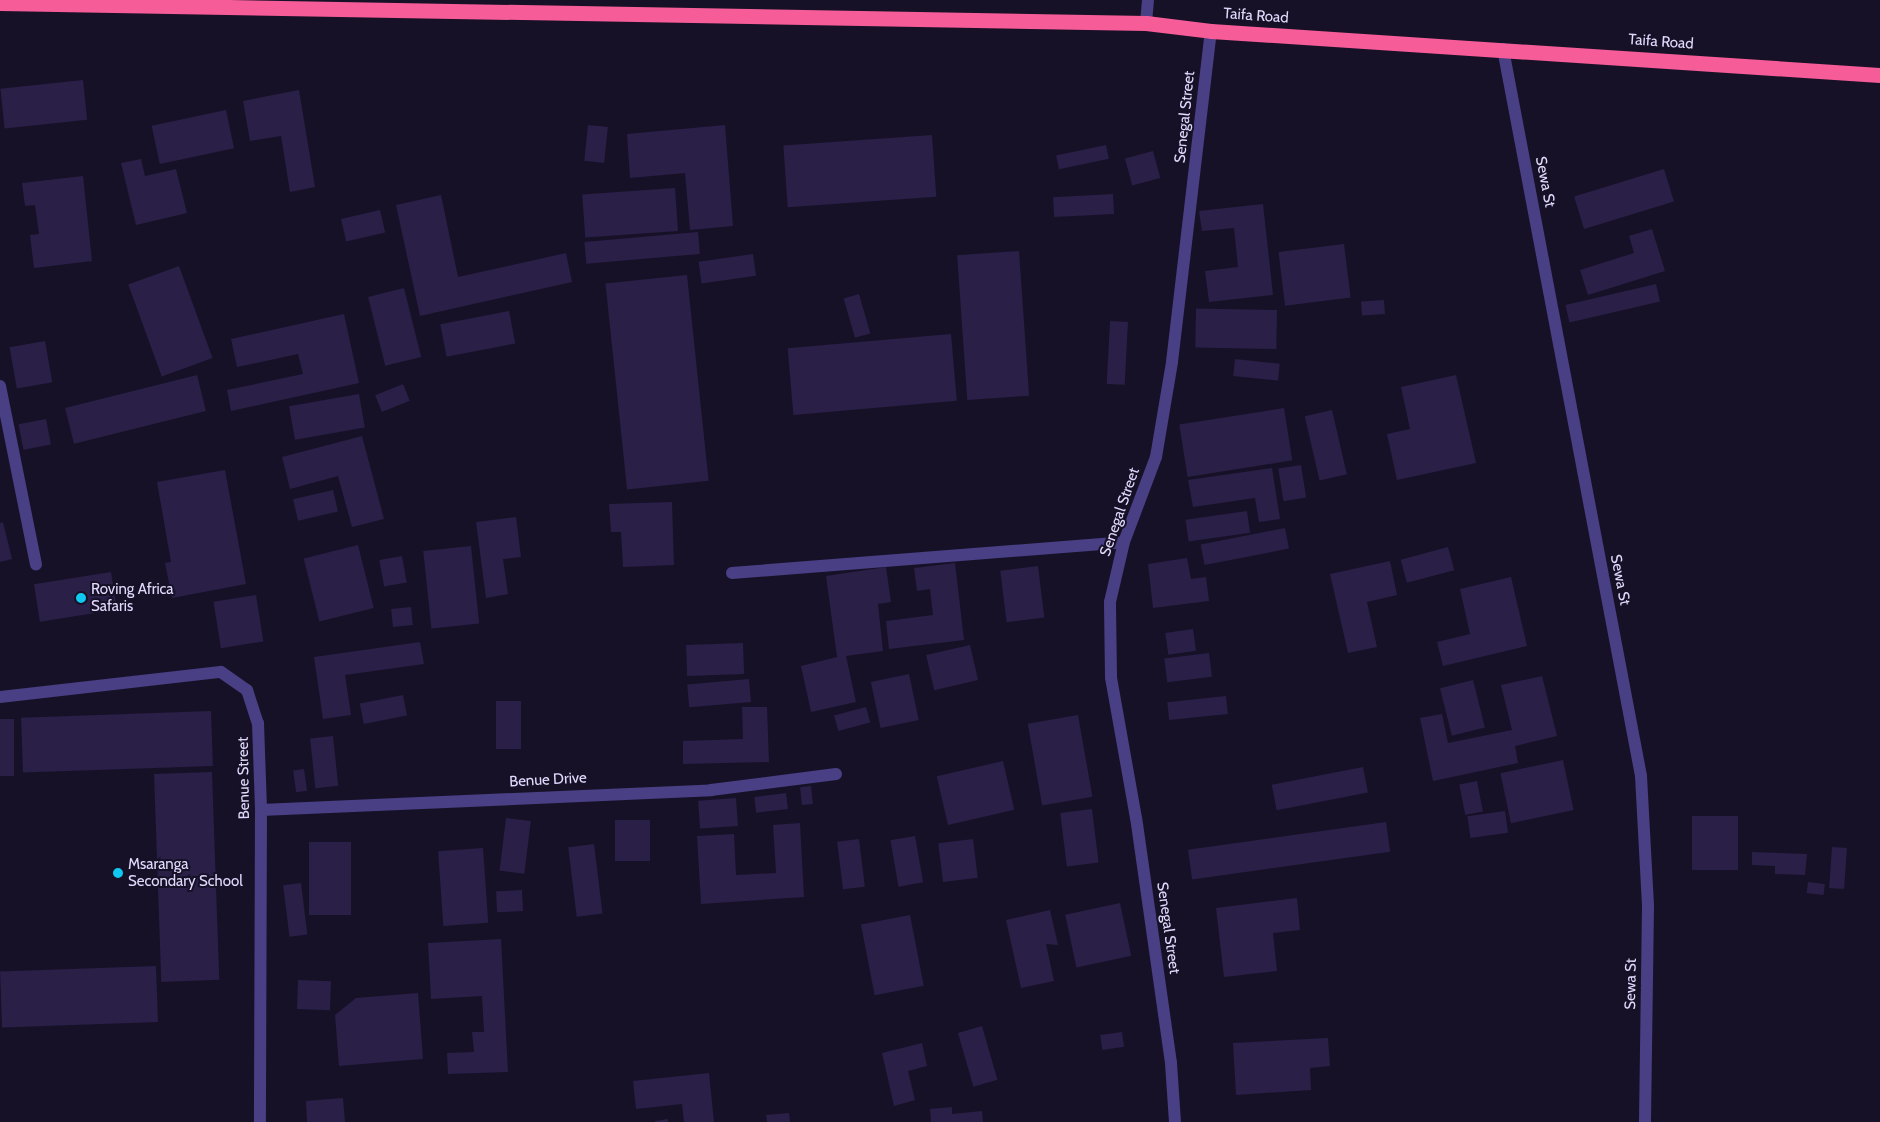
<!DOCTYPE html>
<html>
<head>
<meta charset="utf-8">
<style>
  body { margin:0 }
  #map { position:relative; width:1880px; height:1122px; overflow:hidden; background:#171127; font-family:Cabin,sans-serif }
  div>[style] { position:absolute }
  .building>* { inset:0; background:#2a1f47; transform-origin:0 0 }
  .street>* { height:12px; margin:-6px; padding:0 6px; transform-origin:6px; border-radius:6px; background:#483f84 }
  .highway>* { height:15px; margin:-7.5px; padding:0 7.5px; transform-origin:7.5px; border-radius:7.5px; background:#f65c98 }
  .dots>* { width:14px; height:14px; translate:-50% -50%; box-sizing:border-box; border:2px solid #171127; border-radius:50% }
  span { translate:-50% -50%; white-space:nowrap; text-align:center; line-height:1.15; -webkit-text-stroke:4px #171127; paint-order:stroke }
  .street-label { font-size:15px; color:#e1dafd }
  .poi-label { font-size:15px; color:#e1dafd }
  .left { translate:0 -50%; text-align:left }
</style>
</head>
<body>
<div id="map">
  <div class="building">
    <div style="left:83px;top:80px;width:40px;height:83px;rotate:84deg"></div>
    <div style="clip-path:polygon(299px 90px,315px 187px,290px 192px,281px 136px,250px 141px,243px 101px)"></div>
    <div style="left:226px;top:110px;width:39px;height:76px;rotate:78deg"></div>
    <div style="left:588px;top:125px;width:20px;height:36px;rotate:6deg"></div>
    <div style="clip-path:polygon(725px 125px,733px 226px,690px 230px,685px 173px,630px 178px,627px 134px)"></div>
    <div style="left:932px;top:135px;width:62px;height:149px;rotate:86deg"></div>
    <div style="left:1106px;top:145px;width:14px;height:51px;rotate:78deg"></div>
    <div style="left:1153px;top:151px;width:28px;height:29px;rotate:75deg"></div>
    <div style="clip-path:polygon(141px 159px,145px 176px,176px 169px,187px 213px,136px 225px,121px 163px)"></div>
    <div style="left:1664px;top:169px;width:34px;height:94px;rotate:73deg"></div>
    <div style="clip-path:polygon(83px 176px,92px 261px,34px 268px,30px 235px,39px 234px,35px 205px,25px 206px,22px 183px)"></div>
    <div style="left:675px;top:188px;width:43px;height:93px;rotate:86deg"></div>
    <div style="left:1113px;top:194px;width:20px;height:60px;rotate:87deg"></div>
    <div style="clip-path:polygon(441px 195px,458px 277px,566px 253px,572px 282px,420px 316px,396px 205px)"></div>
    <div style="clip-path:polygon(1263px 204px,1273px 295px,1209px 302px,1205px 271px,1238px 267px,1234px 228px,1202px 231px,1199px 211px)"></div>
    <div style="left:380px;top:210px;width:23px;height:40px;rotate:77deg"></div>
    <div style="clip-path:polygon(1652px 229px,1665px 271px,1588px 295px,1580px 270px,1634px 253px,1629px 236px)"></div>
    <div style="left:698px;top:232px;width:22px;height:114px;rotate:85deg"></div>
    <div style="left:1344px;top:244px;width:54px;height:66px;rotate:83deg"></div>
    <div style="left:1019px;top:251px;width:145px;height:62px;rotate:86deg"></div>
    <div style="left:753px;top:254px;width:22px;height:55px;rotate:82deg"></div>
    <div style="left:179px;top:266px;width:98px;height:54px;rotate:70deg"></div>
    <div style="left:687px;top:275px;width:207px;height:82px;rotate:84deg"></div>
    <div style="left:1656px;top:284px;width:18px;height:93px;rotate:77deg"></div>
    <div style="left:404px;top:288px;width:71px;height:37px;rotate:76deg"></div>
    <div style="left:859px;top:294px;width:41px;height:16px;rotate:74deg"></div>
    <div style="left:1384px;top:300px;width:14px;height:23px;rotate:86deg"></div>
    <div style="left:1277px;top:310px;width:39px;height:81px;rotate:91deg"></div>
    <div style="left:509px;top:311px;width:33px;height:70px;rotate:79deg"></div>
    <div style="clip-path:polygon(344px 314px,359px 383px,231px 411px,227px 390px,303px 374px,298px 354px,237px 367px,231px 339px)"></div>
    <div style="left:1110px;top:321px;width:18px;height:63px;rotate:3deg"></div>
    <div style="left:951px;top:334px;width:67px;height:164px;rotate:85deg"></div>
    <div style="left:45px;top:341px;width:42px;height:36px;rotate:80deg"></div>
    <div style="left:1235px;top:359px;width:45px;height:17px;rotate:6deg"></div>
    <div style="left:197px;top:375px;width:37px;height:136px;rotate:76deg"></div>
    <div style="clip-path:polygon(1456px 375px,1476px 463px,1397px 480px,1387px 434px,1410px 429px,1401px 387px)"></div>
    <div style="left:403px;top:384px;width:18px;height:30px;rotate:68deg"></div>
    <div style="left:359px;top:394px;width:34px;height:71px;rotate:80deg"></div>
    <div style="left:1284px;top:408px;width:53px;height:106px;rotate:81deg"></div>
    <div style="left:1332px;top:410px;width:66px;height:28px;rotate:77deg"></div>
    <div style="left:46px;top:419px;width:26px;height:28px;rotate:79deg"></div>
    <div style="clip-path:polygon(362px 436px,384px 519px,352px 527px,338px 476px,290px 489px,282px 457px)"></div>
    <div style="left:1301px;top:465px;width:33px;height:23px;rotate:81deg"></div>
    <div style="clip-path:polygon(1272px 468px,1280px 519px,1259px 522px,1255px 498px,1193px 507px,1188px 480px)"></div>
    <div style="clip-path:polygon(225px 470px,246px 584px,172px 598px,165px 563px,171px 562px,157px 482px)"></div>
    <div style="left:333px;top:490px;width:22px;height:41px;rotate:77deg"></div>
    <div style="clip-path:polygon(672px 502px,674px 565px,623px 567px,621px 532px,611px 532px,609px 504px)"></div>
    <div style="left:1247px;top:511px;width:22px;height:62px;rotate:82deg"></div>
    <div style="clip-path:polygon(516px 517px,521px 557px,503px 559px,508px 594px,486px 598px,476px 522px)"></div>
    <div style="clip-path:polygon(3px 522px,12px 559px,0 562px,0 523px)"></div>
    <div style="left:1285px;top:528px;width:21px;height:86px;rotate:79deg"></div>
    <div style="left:358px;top:545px;width:65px;height:56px;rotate:76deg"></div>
    <div style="left:471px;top:546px;width:78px;height:48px;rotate:84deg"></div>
    <div style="left:1448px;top:547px;width:24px;height:49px;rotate:75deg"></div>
    <div style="left:402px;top:556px;width:27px;height:23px;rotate:80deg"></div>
    <div style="clip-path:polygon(1187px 558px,1191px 579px,1206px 577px,1209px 601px,1153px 608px,1148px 564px)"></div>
    <div style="clip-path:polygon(1390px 561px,1397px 595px,1367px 602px,1377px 647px,1348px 653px,1330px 574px)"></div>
    <div style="clip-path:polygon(955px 563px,964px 640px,889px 649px,886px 621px,933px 615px,930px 589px,917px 591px,914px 568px)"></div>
    <div style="left:1038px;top:566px;width:52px;height:38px;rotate:83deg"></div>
    <div style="clip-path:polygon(886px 567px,891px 602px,878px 604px,883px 651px,846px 656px,856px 702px,811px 712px,801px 666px,837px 657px,826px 576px)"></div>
    <div style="left:111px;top:572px;width:38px;height:78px;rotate:81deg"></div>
    <div style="clip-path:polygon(1511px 577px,1527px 646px,1443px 666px,1437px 642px,1470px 634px,1460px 589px)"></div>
    <div style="left:256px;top:595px;width:47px;height:43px;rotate:81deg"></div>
    <div style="left:411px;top:607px;width:18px;height:20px;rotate:84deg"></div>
    <div style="left:1193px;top:629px;width:22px;height:28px;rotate:82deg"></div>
    <div style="clip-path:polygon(420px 642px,424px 664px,345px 675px,351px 715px,323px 719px,314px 657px)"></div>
    <div style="left:743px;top:643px;width:31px;height:57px;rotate:88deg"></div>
    <div style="left:970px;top:645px;width:36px;height:45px;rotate:77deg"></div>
    <div style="left:1209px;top:653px;width:24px;height:45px;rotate:83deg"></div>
    <div style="left:909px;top:674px;width:47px;height:39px;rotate:78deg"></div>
    <div style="clip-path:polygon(1542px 676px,1557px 736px,1515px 746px,1518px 763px,1433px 781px,1420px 718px,1442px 714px,1448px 743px,1512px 730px,1501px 685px)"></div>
    <div style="left:749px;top:679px;width:23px;height:62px;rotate:85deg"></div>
    <div style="left:1473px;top:680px;width:49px;height:34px;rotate:76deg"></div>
    <div style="left:403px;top:695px;width:21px;height:44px;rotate:79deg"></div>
    <div style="left:1226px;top:696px;width:18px;height:59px;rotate:84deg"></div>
    <div style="left:496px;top:701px;width:25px;height:48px"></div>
    <div style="clip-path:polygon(742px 707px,767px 707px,769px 762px,683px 764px,683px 741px,743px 739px)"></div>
    <div style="left:866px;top:707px;width:16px;height:33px;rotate:75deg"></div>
    <div style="left:211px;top:711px;width:55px;height:190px;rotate:88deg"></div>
    <div style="left:1078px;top:715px;width:83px;height:51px;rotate:80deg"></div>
    <div style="left:0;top:719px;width:14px;height:57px"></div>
    <div style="left:333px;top:736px;width:50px;height:23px;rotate:84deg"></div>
    <div style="left:1563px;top:760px;width:51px;height:64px;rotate:78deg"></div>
    <div style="left:1003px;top:761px;width:50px;height:68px;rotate:77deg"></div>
    <div style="left:1363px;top:767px;width:26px;height:93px;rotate:79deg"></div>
    <div style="left:304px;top:769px;width:22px;height:11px;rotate:82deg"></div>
    <div style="left:212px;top:772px;width:208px;height:58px;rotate:88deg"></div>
    <div style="left:1477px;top:781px;width:31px;height:18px;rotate:79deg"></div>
    <div style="left:811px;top:786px;width:18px;height:11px;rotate:84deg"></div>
    <div style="left:786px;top:793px;width:16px;height:32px;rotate:83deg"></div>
    <div style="left:736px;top:798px;width:28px;height:38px;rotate:86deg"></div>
    <div style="left:1092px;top:809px;width:54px;height:32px;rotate:83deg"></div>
    <div style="left:1505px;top:811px;width:22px;height:38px;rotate:82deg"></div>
    <div style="left:1692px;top:816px;width:46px;height:54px"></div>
    <div style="left:506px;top:818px;width:25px;height:53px;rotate:7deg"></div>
    <div style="left:615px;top:820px;width:35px;height:41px"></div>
    <div style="left:1386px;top:822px;width:30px;height:200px;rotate:82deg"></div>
    <div style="clip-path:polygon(800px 823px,804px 897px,701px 904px,697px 836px,734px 834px,736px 875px,776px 873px,773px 825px)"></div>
    <div style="left:915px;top:836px;width:47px;height:25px;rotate:80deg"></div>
    <div style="left:859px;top:839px;width:48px;height:22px;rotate:83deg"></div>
    <div style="left:973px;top:839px;width:39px;height:35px;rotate:83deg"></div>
    <div style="left:309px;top:842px;width:42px;height:73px"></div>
    <div style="left:594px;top:844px;width:70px;height:26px;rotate:83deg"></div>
    <div style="left:1832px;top:847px;width:15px;height:41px;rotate:4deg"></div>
    <div style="left:483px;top:848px;width:75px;height:45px;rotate:86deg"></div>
    <div style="clip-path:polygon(1752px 852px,1807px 854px,1805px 875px,1775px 874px,1775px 866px,1752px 865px)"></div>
    <div style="left:1808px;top:882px;width:17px;height:11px;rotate:7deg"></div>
    <div style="left:301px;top:883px;width:52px;height:18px;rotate:83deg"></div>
    <div style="left:522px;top:890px;width:21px;height:26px;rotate:87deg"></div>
    <div style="clip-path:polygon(1297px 898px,1300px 930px,1273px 933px,1277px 971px,1224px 977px,1216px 908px)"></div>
    <div style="left:1120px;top:903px;width:54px;height:56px;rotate:78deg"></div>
    <div style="clip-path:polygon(1050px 910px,1058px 945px,1046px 944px,1054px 981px,1021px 988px,1006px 920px)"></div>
    <div style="left:910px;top:915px;width:72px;height:50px;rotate:79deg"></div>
    <div style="clip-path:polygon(501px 939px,508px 1072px,448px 1074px,447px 1053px,474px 1052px,472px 1032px,484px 1032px,482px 996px,431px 999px,428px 943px)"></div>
    <div style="left:156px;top:966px;width:56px;height:156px;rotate:88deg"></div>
    <div style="left:298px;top:980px;width:33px;height:29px;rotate:2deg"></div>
    <div style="clip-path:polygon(418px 993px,423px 1059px,339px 1066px,335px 1015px,356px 998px)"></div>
    <div style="left:982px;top:1026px;width:56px;height:25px;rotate:74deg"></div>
    <div style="left:1122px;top:1032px;width:15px;height:22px;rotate:82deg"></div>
    <div style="clip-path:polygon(1328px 1038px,1330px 1066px,1310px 1068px,1311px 1090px,1236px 1095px,1233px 1043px)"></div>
    <div style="clip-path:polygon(922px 1043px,927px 1066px,908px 1071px,915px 1100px,894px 1106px,882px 1053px)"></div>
    <div style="clip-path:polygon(709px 1073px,714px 1122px,684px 1122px,682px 1104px,636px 1109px,633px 1081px)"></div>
    <div style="clip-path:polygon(343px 1098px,345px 1122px,307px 1122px,306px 1101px)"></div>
    <div style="clip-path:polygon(952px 1107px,952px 1114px,982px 1111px,983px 1122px,931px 1122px,930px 1109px)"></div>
    <div style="clip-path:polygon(789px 1113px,790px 1122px,767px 1122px,766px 1115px)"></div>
    <div style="clip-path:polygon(668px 1119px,668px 1122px,655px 1122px,655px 1121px)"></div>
  </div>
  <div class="street">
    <div style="left:1146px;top:23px;width:23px;rotate:-85deg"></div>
    <div style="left:1503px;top:49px;width:740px;rotate:79.25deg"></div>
    <div style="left:1641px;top:776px;width:130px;rotate:86.9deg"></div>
    <div style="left:1648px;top:906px;width:216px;rotate:90.8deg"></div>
    <div style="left:0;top:386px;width:182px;rotate:78.6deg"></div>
    <div style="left:732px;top:573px;width:393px;rotate:-4.5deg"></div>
    <div style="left:0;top:697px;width:222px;rotate:-6.5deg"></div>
    <div style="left:221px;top:672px;width:32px;rotate:35deg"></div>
    <div style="left:247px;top:690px;width:35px;rotate:72deg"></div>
    <div style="left:258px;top:723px;width:87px;rotate:88deg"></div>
    <div style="left:261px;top:810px;width:312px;rotate:90.2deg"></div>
    <div style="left:261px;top:810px;width:450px;rotate:-2.5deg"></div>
    <div style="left:711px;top:790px;width:126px;rotate:-7.3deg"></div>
    <div style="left:1175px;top:1122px;width:59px;rotate:-93.9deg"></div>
    <div style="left:1171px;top:1063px;width:247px;rotate:-98.1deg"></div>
    <div style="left:1136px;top:818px;width:143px;rotate:-100.1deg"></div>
    <div style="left:1111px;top:677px;width:75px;rotate:-90.8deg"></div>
    <div style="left:1110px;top:602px;width:62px;rotate:-76.9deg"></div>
    <div style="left:1124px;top:542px;width:91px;rotate:-69.4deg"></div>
    <div style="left:1156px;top:457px;width:96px;rotate:-80.4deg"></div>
    <div style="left:1172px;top:362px;width:333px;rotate:-83.3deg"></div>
  </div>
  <div class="highway">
    <div style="left:0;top:3px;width:1146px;rotate:1deg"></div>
    <div style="left:1146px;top:23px;width:65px;rotate:7deg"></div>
    <div style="left:1211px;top:31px;width:670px;rotate:3.76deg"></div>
  </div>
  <div class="dots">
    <div style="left:81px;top:598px;background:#11c8f1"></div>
    <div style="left:118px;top:873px;background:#11c8f1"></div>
  </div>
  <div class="street-label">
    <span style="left:1256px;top:16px;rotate:4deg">Taifa Road</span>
    <span style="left:1661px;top:42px;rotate:4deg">Taifa Road</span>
    <span style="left:1185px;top:117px;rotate:-84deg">Senegal Street</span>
    <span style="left:1545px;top:182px;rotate:79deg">Sewa St</span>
    <span style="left:1120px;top:512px;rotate:-71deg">Senegal Street</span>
    <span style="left:1620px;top:580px;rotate:79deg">Sewa St</span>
    <span style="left:244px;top:778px;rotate:-91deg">Benue Street</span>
    <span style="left:548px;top:780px;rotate:-3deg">Benue Drive</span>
    <span style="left:1168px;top:928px;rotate:82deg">Senegal Street</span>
    <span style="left:1631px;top:984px;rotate:-89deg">Sewa St</span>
  </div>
  <div class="poi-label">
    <span class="left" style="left:91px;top:598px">Roving Africa<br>Safaris</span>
    <span class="left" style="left:128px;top:873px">Msaranga<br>Secondary School</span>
  </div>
</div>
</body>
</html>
